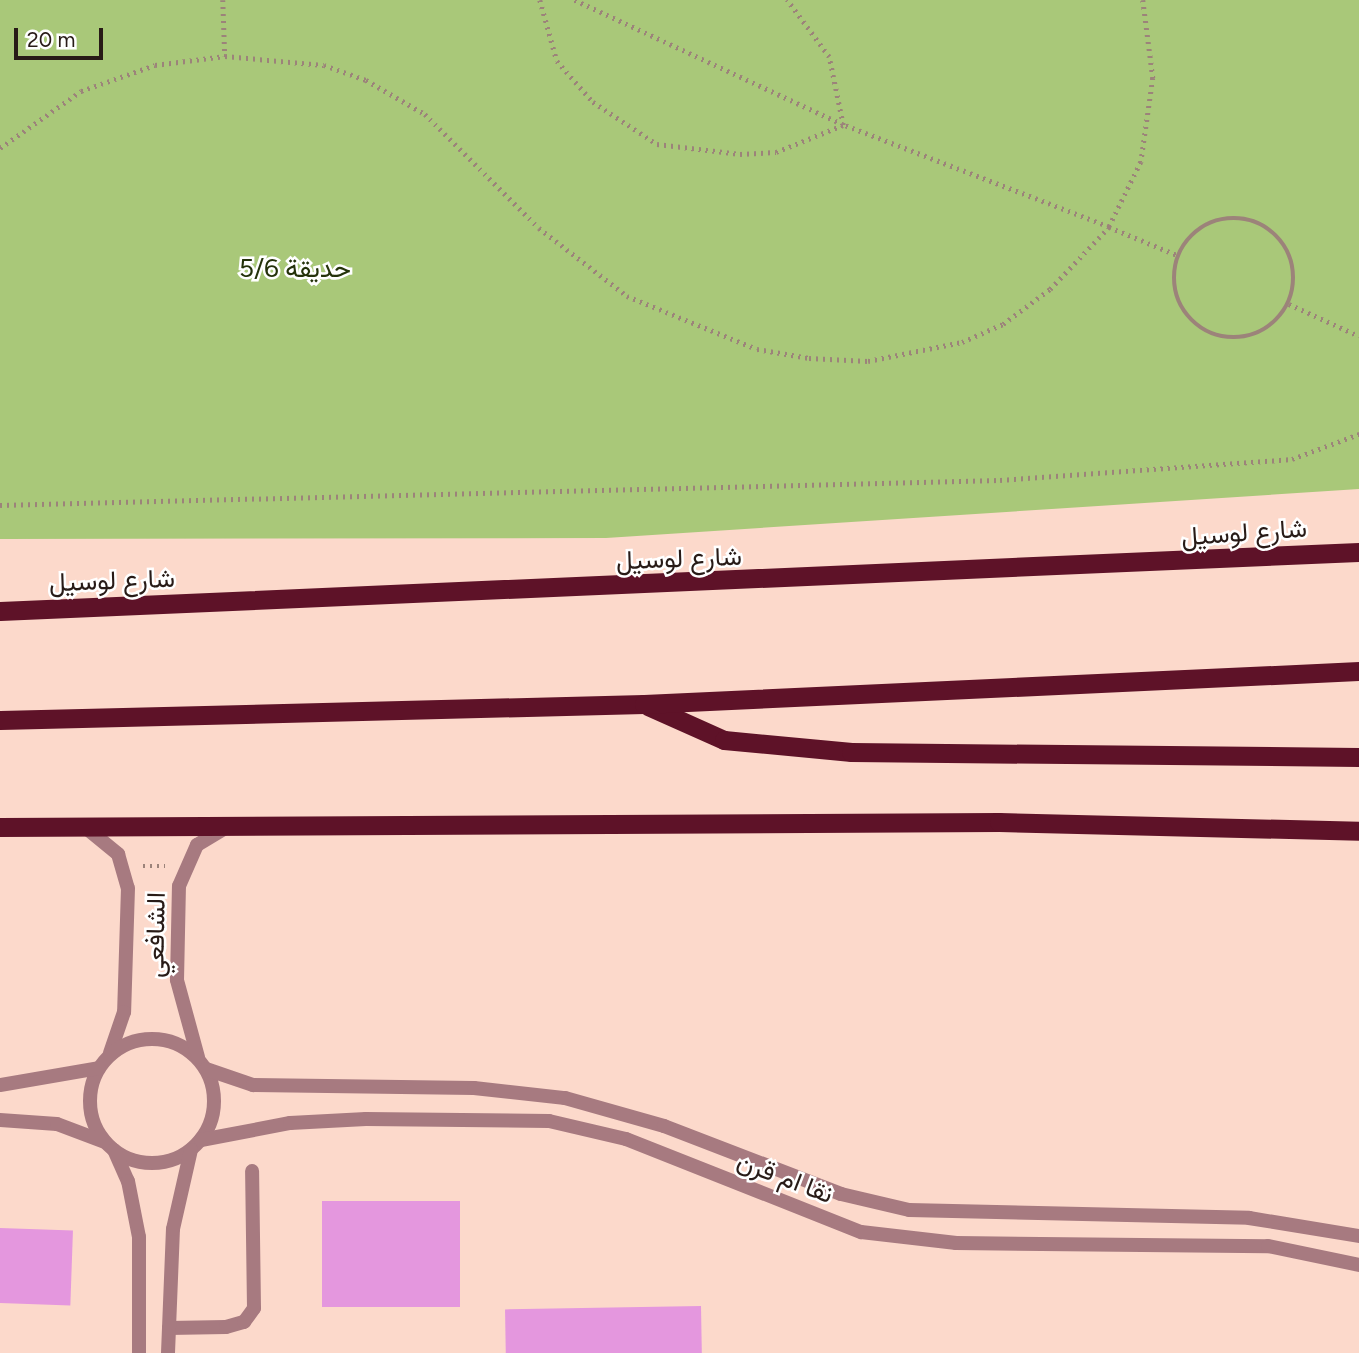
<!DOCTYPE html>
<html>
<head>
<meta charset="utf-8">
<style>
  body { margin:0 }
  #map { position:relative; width:1359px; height:1353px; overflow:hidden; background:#fcd9cb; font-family:Figtree,Vazirmatn,sans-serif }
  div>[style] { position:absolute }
  .green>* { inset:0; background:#a9c879 }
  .building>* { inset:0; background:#e497de; transform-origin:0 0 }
  .path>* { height:4.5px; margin-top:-2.25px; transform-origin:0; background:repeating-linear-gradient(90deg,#9c837a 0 2px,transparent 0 7px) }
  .path>.ring { margin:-2.25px; padding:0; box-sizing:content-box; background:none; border:4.5px solid #9c837a; border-radius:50% }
  .service>* { height:14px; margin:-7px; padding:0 7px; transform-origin:7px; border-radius:7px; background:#a77a80 }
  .minor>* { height:14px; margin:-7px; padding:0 7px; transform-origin:7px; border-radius:7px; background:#a77a80 }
  .minor>.ring { margin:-7px; padding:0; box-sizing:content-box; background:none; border:14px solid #a77a80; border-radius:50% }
  .trunk>* { height:19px; margin:-9.5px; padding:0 9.5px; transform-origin:9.5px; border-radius:9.5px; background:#5e1228 }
  span { translate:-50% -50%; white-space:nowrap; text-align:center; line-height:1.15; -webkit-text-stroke:5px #fff; paint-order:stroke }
  .park-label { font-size:26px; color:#24320a }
  .street-label { font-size:26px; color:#281b17 }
  .scale { position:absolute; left:14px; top:28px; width:89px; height:32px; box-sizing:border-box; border:4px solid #281b17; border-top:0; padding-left:9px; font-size:21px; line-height:24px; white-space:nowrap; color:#281b17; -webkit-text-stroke:5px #fff; paint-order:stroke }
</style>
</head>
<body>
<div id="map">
  <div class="green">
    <div style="clip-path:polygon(0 0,1359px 0,1359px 489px,606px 538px,0 539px)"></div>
  </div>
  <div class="building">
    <div style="left:322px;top:1201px;width:138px;height:106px"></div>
    <div style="left:0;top:1228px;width:73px;height:75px;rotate:2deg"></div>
    <div style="left:701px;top:1306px;width:47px;height:196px;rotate:89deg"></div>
  </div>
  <div class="path">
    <div style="left:223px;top:0;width:56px;rotate:88deg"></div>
    <div style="left:540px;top:0;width:63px;rotate:74.4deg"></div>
    <div style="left:557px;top:61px;width:55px;rotate:48.7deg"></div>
    <div style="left:593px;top:102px;width:77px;rotate:33.3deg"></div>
    <div style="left:657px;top:144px;width:84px;rotate:6.9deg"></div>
    <div style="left:740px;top:154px;width:36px;rotate:-3deg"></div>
    <div style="left:776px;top:152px;width:72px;rotate:-21.9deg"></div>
    <div style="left:843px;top:125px;width:69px;rotate:-101.6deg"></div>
    <div style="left:829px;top:57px;width:71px;rotate:-126.4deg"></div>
    <div style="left:1143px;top:0;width:79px;rotate:82.7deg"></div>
    <div style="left:1153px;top:78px;width:85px;rotate:98.1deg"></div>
    <div style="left:1141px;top:162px;width:72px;rotate:116.2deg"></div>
    <div style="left:1109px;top:227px;width:74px;rotate:22.4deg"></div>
    <div style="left:0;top:148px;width:99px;rotate:-35.1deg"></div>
    <div style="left:81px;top:91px;width:78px;rotate:-19.4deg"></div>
    <div style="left:155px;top:65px;width:71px;rotate:-7.3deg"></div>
    <div style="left:225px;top:56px;width:99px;rotate:5.2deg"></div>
    <div style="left:324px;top:65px;width:45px;rotate:19.7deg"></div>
    <div style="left:366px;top:80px;width:68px;rotate:30deg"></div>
    <div style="left:425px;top:114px;width:161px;rotate:45deg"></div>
    <div style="left:539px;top:228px;width:111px;rotate:37.7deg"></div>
    <div style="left:627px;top:296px;width:140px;rotate:22.2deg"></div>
    <div style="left:757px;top:349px;width:53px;rotate:9.8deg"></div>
    <div style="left:809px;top:358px;width:59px;rotate:2.9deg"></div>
    <div style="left:868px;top:361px;width:96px;rotate:-11.4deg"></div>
    <div style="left:962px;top:342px;width:45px;rotate:-23.7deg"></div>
    <div style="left:1003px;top:324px;width:59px;rotate:-36.7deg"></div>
    <div style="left:1050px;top:289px;width:86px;rotate:-46.4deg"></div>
    <div style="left:1109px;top:227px;width:285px;rotate:-159deg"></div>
    <div style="left:843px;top:125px;width:297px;rotate:-155.1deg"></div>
    <div class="ring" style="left:1174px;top:218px;width:115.5px;height:115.5px"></div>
    <div style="left:1289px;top:304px;width:77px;rotate:24.6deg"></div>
    <div style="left:0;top:505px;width:1000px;rotate:-1.43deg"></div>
    <div style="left:1000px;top:480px;width:293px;rotate:-4.1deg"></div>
    <div style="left:1292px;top:459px;width:72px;rotate:-20.5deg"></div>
    <div style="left:143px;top:866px;width:22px"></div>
  </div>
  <div class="service">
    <div style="left:169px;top:1328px;width:57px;rotate:-1deg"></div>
    <div style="left:226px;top:1327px;width:19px;rotate:-16deg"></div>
    <div style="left:244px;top:1322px;width:17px;rotate:-54deg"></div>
    <div style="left:254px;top:1308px;width:137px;rotate:-90.8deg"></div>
  </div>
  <div class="minor">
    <div style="left:85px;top:827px;width:43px;rotate:39.3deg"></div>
    <div style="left:118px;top:854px;width:35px;rotate:74deg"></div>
    <div style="left:128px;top:888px;width:124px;rotate:91.8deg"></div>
    <div style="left:124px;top:1012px;width:43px;rotate:108.9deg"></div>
    <div class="ring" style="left:90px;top:1039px;width:110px;height:110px"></div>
    <div style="left:198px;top:1057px;width:80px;rotate:-105.3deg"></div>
    <div style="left:177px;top:980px;width:94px;rotate:-88.8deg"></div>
    <div style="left:179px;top:886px;width:45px;rotate:-66.3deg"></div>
    <div style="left:197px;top:845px;width:33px;rotate:-31deg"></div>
    <div style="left:206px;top:1069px;width:50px;rotate:18.8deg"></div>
    <div style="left:253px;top:1085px;width:221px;rotate:0.8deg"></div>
    <div style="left:474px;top:1088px;width:92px;rotate:6.3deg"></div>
    <div style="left:565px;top:1098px;width:103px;rotate:15.8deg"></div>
    <div style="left:664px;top:1126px;width:190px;rotate:21deg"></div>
    <div style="left:841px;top:1194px;width:70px;rotate:13.2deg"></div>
    <div style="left:909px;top:1210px;width:340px;rotate:1.3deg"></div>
    <div style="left:1249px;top:1218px;width:111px;rotate:9.3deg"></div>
    <div style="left:0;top:1085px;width:100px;rotate:-9.7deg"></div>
    <div style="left:0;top:1120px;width:57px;rotate:4deg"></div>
    <div style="left:57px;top:1124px;width:51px;rotate:20.6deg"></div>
    <div style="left:201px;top:1140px;width:91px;rotate:-10.8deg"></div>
    <div style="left:290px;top:1123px;width:76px;rotate:-3deg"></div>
    <div style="left:366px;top:1119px;width:183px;rotate:0.6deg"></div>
    <div style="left:549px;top:1121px;width:79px;rotate:13.2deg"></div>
    <div style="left:626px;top:1139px;width:253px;rotate:21.6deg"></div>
    <div style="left:861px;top:1232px;width:96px;rotate:6.6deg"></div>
    <div style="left:956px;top:1243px;width:312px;rotate:0.6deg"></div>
    <div style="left:1268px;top:1246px;width:93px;rotate:11.8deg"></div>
    <div style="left:114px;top:1150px;width:34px;rotate:66deg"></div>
    <div style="left:128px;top:1181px;width:57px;rotate:78.9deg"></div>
    <div style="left:139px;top:1237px;width:116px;rotate:90deg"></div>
    <div style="left:168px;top:1353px;width:124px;rotate:-87.7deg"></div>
    <div style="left:173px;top:1229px;width:81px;rotate:-77.2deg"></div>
  </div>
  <div class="trunk">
    <div style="left:0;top:611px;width:1360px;rotate:-2.49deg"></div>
    <div style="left:648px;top:706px;width:83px;rotate:24.1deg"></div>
    <div style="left:724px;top:740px;width:128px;rotate:5.4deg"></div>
    <div style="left:851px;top:752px;width:508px;rotate:0.56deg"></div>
    <div style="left:0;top:720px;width:644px;rotate:-1.42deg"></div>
    <div style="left:644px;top:704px;width:716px;rotate:-2.64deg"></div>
    <div style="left:0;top:827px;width:999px;rotate:-0.29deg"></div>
    <div style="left:999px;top:822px;width:360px;rotate:1.4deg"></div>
  </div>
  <div class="park-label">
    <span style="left:295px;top:269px">حديقة 5/6</span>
  </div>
  <div class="street-label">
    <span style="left:1244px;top:533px;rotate:-4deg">شارع لوسيل</span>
    <span style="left:679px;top:559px;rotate:-2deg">شارع لوسيل</span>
    <span style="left:112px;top:581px;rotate:-2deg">شارع لوسيل</span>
    <span style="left:156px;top:935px;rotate:-89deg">الشافعي</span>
    <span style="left:785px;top:1178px;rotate:21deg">نقا ام قرن</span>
  </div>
  <div class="scale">20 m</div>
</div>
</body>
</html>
